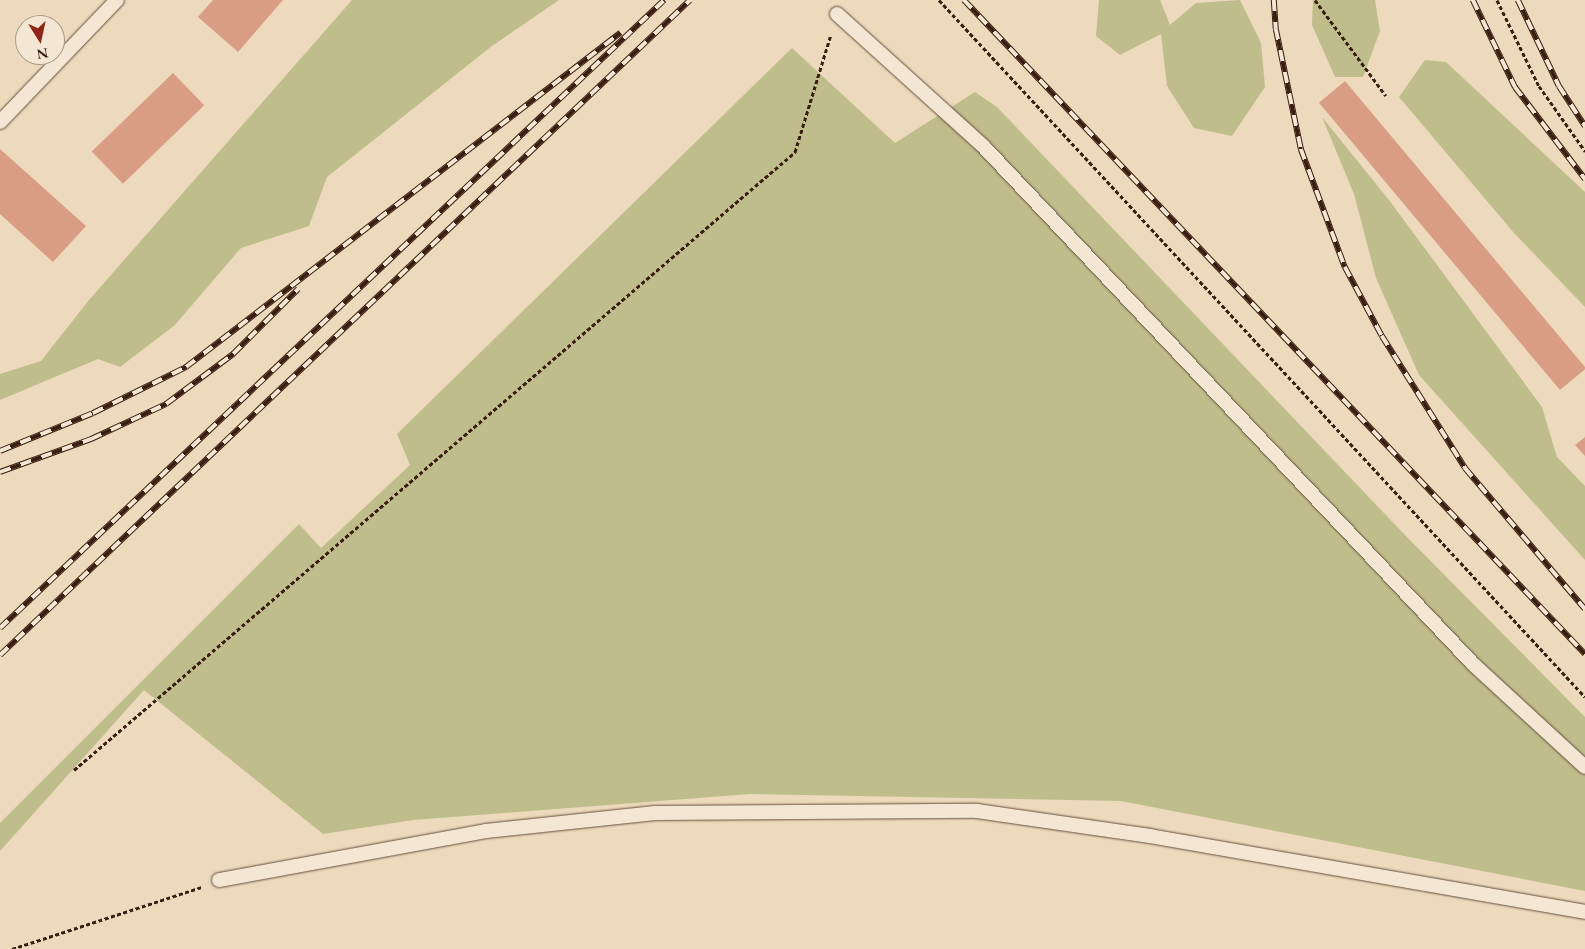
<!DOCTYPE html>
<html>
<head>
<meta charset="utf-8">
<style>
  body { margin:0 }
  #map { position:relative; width:1585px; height:949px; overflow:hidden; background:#eddabd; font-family:"EB Garamond",serif }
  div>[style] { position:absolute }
  .green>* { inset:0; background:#bfbd8c }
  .building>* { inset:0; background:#d99d86; transform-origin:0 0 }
  .path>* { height:3px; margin-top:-1.5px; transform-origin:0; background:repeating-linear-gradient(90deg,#3a1e11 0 4px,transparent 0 6.5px) }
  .roads { filter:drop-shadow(0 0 1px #674d3c) drop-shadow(0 0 1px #674d3c) }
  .service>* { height:14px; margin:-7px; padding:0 7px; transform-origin:7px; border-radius:7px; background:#f3e7d4 }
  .rail>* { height:5.5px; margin-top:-2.75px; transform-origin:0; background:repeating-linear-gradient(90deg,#f3e7d4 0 11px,#3a1e11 0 22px); box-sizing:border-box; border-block:1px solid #3a1e11 }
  span { translate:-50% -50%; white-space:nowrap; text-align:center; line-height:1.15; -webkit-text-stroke:5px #f3e7d4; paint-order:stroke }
  .north { position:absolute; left:15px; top:15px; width:50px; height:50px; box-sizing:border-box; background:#f3e7d4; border:1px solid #a99786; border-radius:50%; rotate:170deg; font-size:14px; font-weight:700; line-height:20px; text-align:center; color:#3a1e11 }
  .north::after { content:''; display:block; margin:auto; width:18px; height:22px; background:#8f2418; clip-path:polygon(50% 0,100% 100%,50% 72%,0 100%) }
</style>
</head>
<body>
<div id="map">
  <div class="green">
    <div style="clip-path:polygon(352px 0,559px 0,492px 46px,327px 177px,309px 226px,241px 248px,175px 325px,120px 367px,98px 359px,0 400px,0 374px,41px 361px,89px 300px)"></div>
    <div style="clip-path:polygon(1099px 0,1160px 0,1170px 25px,1196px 3px,1240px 0,1261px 43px,1265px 87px,1232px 136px,1194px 128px,1167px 86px,1161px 34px,1120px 55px,1096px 36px)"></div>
    <div style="clip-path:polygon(1313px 0,1375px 0,1380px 31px,1363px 77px,1335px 77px,1312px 25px)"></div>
    <div style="clip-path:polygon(792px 48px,895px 143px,975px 92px,997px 107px,1403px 533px,1585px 717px,1585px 891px,1121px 801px,750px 794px,413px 820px,323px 834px,144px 690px,0 851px,0 823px,299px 524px,321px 548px,410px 465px,397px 434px)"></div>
    <div style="clip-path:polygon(1425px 60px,1446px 62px,1585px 192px,1585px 307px,1514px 233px,1399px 97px)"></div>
    <div style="clip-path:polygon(1322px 117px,1389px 200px,1542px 407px,1557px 457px,1585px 486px,1585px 560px,1419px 375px,1376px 278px,1354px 194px)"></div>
  </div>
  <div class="building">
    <div style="clip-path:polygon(213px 0,283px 0,238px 52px,198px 17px)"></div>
    <div style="left:173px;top:73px;width:45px;height:113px;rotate:46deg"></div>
    <div style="left:1345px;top:81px;width:375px;height:34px;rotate:50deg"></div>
    <div style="clip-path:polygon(0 149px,86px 226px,53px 262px,0 214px)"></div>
    <div style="clip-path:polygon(1585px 437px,1585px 456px,1575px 445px)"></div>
  </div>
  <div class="path">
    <div style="left:939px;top:0;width:950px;rotate:47.17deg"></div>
    <div style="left:1315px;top:0;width:119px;rotate:53.5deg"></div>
    <div style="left:1497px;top:0;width:96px;rotate:64deg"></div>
    <div style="left:1539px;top:86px;width:80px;rotate:54.7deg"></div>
    <div style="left:74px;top:770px;width:950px;rotate:-40.6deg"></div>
    <div style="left:795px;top:152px;width:123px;rotate:-73deg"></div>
    <div style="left:12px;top:949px;width:200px;rotate:-18.1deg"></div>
  </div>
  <div class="roads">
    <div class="service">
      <div style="left:837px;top:14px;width:197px;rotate:42.1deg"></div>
      <div style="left:983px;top:146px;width:713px;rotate:46.59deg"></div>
      <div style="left:1473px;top:664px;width:152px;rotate:42.6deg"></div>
      <div style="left:0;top:122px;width:169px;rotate:-46.2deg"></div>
      <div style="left:219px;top:880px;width:271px;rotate:-10.4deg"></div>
      <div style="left:486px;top:831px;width:170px;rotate:-6.1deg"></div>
      <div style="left:655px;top:813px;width:322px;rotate:-0.4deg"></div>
      <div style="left:977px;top:811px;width:175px;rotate:8.2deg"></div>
      <div style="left:1150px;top:836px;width:442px;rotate:9.9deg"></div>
    </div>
  </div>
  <div class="rail">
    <div style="left:964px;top:0;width:902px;rotate:46.48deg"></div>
    <div style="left:1274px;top:0;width:29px;rotate:86deg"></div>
    <div style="left:1276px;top:29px;width:123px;rotate:78.2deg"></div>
    <div style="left:1301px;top:149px;width:126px;rotate:69.6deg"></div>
    <div style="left:1345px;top:267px;width:78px;rotate:61.8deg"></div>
    <div style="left:1382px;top:336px;width:156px;rotate:57.8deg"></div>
    <div style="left:1465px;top:468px;width:185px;rotate:49.6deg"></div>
    <div style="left:1473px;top:0;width:97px;rotate:64.2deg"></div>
    <div style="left:1515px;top:87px;width:116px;rotate:52.7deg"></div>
    <div style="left:1518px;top:0;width:95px;rotate:64.5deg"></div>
    <div style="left:1559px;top:86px;width:48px;rotate:57deg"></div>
    <div style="left:0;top:451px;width:100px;rotate:-22.2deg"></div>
    <div style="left:93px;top:413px;width:104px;rotate:-26.3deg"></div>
    <div style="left:186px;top:367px;width:548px;rotate:-37.58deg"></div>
    <div style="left:0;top:472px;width:97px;rotate:-19.9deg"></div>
    <div style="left:91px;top:439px;width:83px;rotate:-25deg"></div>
    <div style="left:166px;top:404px;width:84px;rotate:-36.7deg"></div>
    <div style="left:233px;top:354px;width:92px;rotate:-45deg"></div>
    <div style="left:0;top:628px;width:914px;rotate:-43.4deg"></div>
    <div style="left:0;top:655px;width:951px;rotate:-43.51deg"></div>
  </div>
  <div class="north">N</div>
</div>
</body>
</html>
